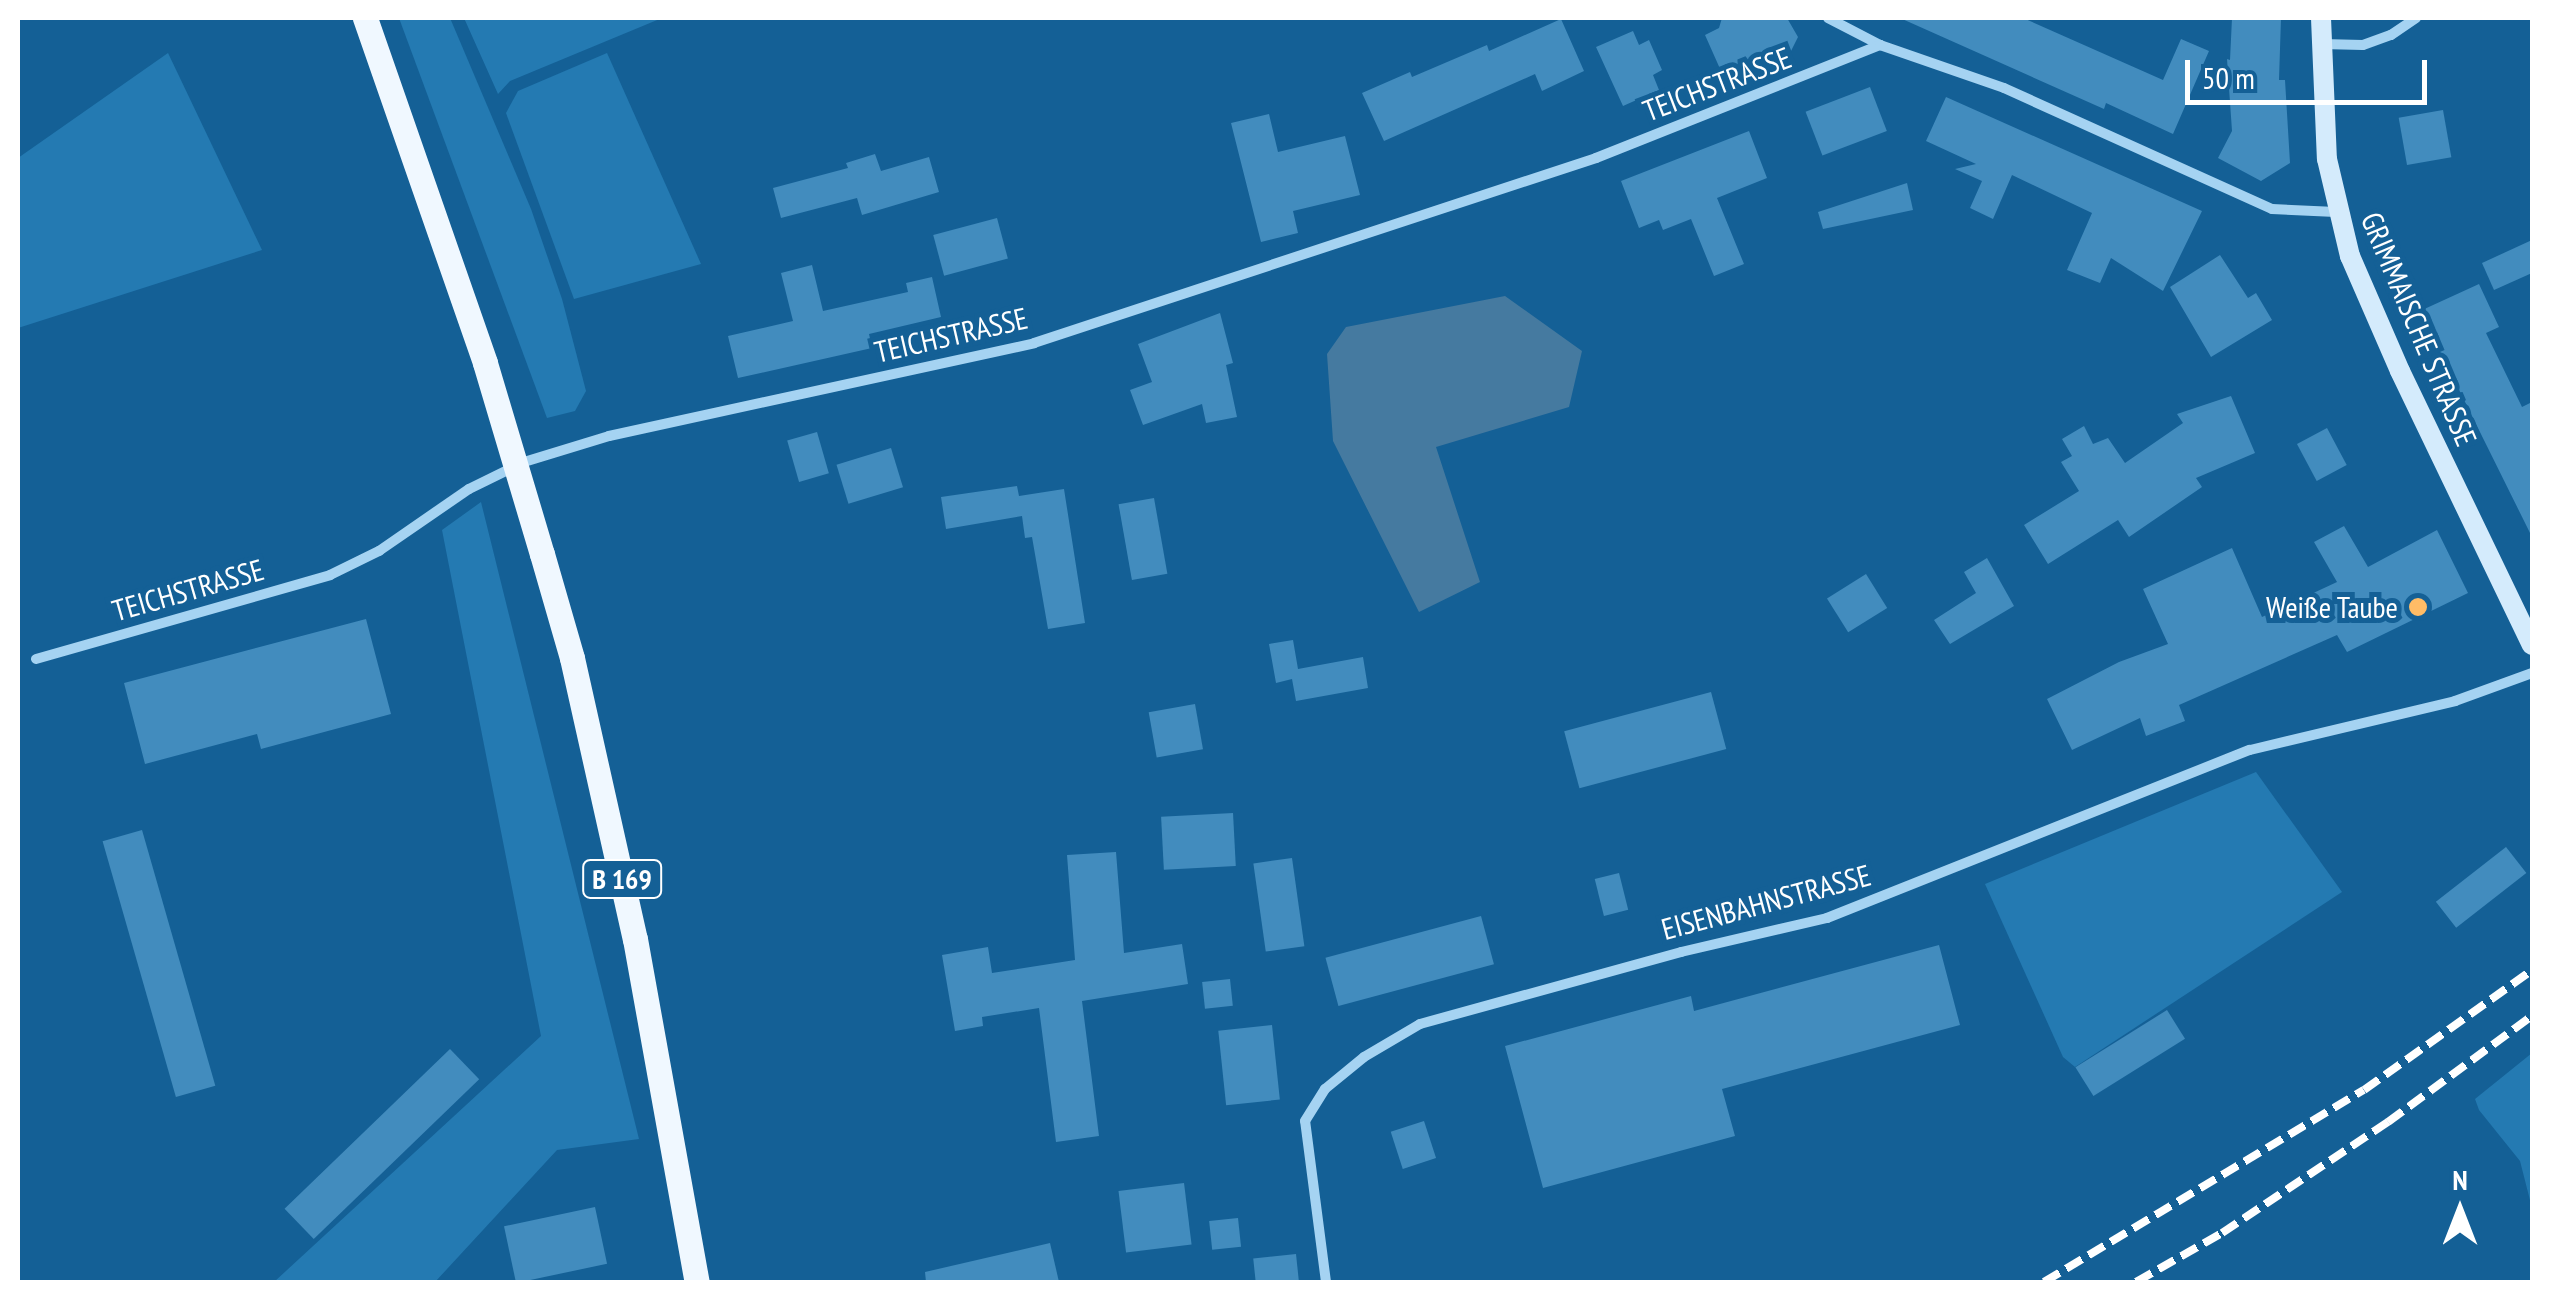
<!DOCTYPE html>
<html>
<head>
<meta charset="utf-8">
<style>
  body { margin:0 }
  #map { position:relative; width:2550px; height:1300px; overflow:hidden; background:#146096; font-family:"PT Sans Narrow",sans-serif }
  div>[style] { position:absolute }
  .green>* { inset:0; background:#247ab2 }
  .water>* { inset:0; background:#457aa0 }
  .building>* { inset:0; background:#428cbe; transform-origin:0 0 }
  .minor>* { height:10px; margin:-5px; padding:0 5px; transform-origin:5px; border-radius:5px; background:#a5d3f2 }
  .secondary>* { height:20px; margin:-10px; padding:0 10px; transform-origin:10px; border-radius:10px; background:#d4ebfc }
  .primary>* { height:25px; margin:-12.5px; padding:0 12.5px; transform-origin:12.5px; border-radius:12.5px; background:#f0f8ff }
  .rail>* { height:8px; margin-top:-4px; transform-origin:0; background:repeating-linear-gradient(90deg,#fff 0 18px,transparent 0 26px) }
  .primary-bridge>* { height:25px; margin:-12.5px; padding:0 12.5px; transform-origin:12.5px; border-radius:12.5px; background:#f0f8ff }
  .dots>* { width:28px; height:28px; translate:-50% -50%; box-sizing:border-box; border:5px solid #146096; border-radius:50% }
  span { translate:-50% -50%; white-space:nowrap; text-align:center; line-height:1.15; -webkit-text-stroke:10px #146096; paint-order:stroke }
  .shield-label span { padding:2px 8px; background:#146096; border:2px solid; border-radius:8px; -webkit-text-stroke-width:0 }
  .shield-label { font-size:28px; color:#fff; font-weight:700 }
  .street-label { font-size:30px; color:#fff }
  .poi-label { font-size:30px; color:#fff }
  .right { translate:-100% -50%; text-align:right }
  .frame { position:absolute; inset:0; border:20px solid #fff; pointer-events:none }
  .north { position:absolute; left:2410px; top:1160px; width:100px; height:100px; -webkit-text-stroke:8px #146096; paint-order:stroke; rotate:0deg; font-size:28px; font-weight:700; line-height:40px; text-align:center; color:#fff }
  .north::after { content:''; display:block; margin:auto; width:35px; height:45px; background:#fff; clip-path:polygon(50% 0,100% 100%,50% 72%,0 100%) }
  .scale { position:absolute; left:2185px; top:60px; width:242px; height:45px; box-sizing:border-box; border:5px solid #fff; border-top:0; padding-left:12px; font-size:30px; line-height:35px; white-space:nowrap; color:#fff; -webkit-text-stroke:8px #146096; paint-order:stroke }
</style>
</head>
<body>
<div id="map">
  <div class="green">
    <div style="clip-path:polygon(399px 18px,450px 18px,531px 209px,562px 299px,586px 391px,575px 411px,547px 418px)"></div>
    <div style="clip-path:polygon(464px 18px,662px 18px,510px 81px,498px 94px)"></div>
    <div style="clip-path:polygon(168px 53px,262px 250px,18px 328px,18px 158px)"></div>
    <div style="clip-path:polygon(607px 53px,701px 264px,574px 299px,506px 113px,518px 91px)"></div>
    <div style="clip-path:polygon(481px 502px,639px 1139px,557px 1150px,435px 1282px,274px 1282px,541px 1036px,442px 530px)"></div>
    <div style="clip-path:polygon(2256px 772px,2342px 892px,2075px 1067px,2063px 1057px,1985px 884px)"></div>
    <div style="clip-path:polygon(2532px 1053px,2532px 1208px,2520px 1161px,2479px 1110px,2475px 1099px)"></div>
  </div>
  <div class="water">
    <div style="clip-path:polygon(1505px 296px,1582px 351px,1569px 407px,1436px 447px,1480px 582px,1419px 612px,1333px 441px,1327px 354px,1346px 327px)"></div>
  </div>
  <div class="building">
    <div style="clip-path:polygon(1722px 18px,1787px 18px,1798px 37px,1788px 57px,1725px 80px,1705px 35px,1719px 28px)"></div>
    <div style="clip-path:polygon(1900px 18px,2023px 18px,2163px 80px,2181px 39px,2209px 51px,2173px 134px,2106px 103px,2104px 109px)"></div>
    <div style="clip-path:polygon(2232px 18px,2281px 18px,2279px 80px,2285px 80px,2290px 163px,2261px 181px,2218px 158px,2232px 131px,2227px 59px,2230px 60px)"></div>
    <div style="clip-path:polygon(1561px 19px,1584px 71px,1542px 91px,1535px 74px,1384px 141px,1362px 93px,1410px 72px,1412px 77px,1487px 45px,1489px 51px)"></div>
    <div style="clip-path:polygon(1633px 31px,1639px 45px,1649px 40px,1662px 70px,1653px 75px,1659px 90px,1623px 106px,1596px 47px)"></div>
    <div style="left:1870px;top:87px;width:47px;height:69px;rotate:69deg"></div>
    <div style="clip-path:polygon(1946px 97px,2202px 211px,2163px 291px,2111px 258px,2100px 283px,2067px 270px,2092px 213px,2012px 175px,1993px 219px,1970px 208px,1982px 181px,1955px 169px,1976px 164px,1926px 141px)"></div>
    <div style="left:2443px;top:110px;width:48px;height:45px;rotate:80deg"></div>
    <div style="clip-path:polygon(1269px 114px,1278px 152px,1345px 136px,1360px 195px,1293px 211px,1298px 233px,1261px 242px,1231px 123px)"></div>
    <div style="clip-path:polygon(1749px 131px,1767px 178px,1717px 198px,1744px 264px,1714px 276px,1691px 219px,1663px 230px,1659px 220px,1639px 228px,1621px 181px)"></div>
    <div style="clip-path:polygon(875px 154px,881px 171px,929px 157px,939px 192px,862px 215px,857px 198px,781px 218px,773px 188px,848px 168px,846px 163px)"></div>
    <div style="clip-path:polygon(1907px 183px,1913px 210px,1823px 229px,1818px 212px)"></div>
    <div style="left:997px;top:218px;width:42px;height:66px;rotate:75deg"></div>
    <div style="clip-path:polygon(2532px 240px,2532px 273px,2494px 290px,2482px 263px)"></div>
    <div style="clip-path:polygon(2220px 255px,2248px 298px,2256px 293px,2272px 320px,2211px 357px,2170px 287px)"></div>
    <div style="clip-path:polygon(812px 265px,823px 311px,908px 292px,906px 283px,932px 277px,941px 317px,869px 334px,872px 348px,738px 378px,728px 336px,793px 321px,781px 273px)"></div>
    <div style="clip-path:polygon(2479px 284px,2499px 327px,2486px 333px,2522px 407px,2532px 402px,2532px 537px,2420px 311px)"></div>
    <div style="clip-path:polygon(1220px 313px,1233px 363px,1226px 365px,1237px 417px,1206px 423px,1202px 404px,1143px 425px,1130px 390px,1152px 382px,1138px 344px)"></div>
    <div style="clip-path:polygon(2231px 396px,2255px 453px,2196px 478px,2202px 487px,2129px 537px,2118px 520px,2048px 564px,2024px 525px,2079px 491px,2061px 462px,2072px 456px,2062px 439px,2084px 426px,2093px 444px,2108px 438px,2125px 463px,2183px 423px,2177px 414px)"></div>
    <div style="left:2327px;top:428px;width:42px;height:34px;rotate:62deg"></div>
    <div style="left:817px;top:432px;width:43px;height:31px;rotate:74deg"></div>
    <div style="left:891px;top:448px;width:41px;height:57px;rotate:73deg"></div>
    <div style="clip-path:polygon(1017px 486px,1019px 496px,1064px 489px,1085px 623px,1048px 629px,1032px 537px,1025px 538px,1022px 516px,946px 529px,941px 497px)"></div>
    <div style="left:1154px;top:498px;width:77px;height:36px;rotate:80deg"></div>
    <div style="clip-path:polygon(2344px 526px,2368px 567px,2437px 530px,2468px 593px,2347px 652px,2337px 635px,2179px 705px,2185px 721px,2146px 736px,2140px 718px,2072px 750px,2047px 699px,2119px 662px,2168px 644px,2143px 589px,2232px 548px,2262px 617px,2337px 582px,2314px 542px)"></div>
    <div style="clip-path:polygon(1987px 558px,2014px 606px,1950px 644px,1934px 620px,1976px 593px,1964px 572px)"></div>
    <div style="left:1866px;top:574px;width:40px;height:46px;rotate:58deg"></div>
    <div style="clip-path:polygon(366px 619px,391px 714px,261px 749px,257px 734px,145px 764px,124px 683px)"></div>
    <div style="clip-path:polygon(1293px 640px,1298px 669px,1363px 657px,1368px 688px,1296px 701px,1292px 679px,1276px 683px,1269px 644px)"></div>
    <div style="left:1711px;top:692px;width:59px;height:152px;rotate:75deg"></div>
    <div style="left:1195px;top:704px;width:46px;height:47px;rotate:80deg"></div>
    <div style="left:1233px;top:813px;width:53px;height:72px;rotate:87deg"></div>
    <div style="left:142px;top:830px;width:266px;height:41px;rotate:74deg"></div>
    <div style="left:2506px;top:847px;width:33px;height:89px;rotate:52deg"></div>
    <div style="clip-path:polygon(1116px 852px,1124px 953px,1182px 944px,1188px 984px,1082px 1001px,1099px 1136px,1056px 1142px,1039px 1008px,982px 1017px,983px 1026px,955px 1031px,942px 955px,988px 947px,992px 973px,1075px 960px,1067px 855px)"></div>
    <div style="left:1292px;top:858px;width:89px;height:39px;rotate:82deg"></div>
    <div style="left:1619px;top:873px;width:38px;height:25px;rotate:76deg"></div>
    <div style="left:1481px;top:916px;width:50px;height:161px;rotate:75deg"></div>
    <div style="clip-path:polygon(1939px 945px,1960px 1025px,1722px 1089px,1735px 1136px,1543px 1188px,1505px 1046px,1691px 996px,1694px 1011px)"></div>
    <div style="left:1230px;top:979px;width:27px;height:28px;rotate:84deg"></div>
    <div style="left:2167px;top:1010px;width:34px;height:108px;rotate:58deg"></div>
    <div style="left:1272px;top:1025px;width:75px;height:54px;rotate:84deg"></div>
    <div style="left:450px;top:1049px;width:42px;height:230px;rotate:46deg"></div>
    <div style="left:1424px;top:1121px;width:39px;height:35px;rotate:72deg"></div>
    <div style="left:1184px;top:1183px;width:62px;height:66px;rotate:83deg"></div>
    <div style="left:595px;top:1207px;width:58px;height:93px;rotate:78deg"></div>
    <div style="left:1238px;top:1218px;width:29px;height:29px;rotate:84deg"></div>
    <div style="clip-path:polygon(1050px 1243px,1059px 1282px,926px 1282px,925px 1272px)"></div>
    <div style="left:1296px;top:1254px;width:28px;height:43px;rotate:84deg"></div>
  </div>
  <div class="minor">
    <div style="left:1828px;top:18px;width:59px;rotate:27.4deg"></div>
    <div style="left:2322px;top:44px;width:41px;rotate:1.4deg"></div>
    <div style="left:2363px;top:45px;width:30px;rotate:-20deg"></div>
    <div style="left:2391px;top:35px;width:30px;rotate:-34deg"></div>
    <div style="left:36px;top:659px;width:306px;rotate:-15.9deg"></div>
    <div style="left:330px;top:575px;width:55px;rotate:-26.1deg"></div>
    <div style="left:379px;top:551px;width:109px;rotate:-34.6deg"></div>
    <div style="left:469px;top:489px;width:61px;rotate:-26.1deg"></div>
    <div style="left:524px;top:462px;width:89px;rotate:-17deg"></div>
    <div style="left:609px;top:436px;width:435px;rotate:-12.3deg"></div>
    <div style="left:1034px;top:343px;width:592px;rotate:-18.22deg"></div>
    <div style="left:1596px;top:158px;width:306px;rotate:-21.7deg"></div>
    <div style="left:1880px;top:45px;width:131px;rotate:19.1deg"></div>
    <div style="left:2004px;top:88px;width:294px;rotate:24.3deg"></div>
    <div style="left:2272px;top:209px;width:64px;rotate:2.7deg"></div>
    <div style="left:1326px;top:1282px;width:162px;rotate:-97.4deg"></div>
    <div style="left:1305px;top:1121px;width:38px;rotate:-58deg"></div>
    <div style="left:1325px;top:1089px;width:50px;rotate:-39.4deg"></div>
    <div style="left:1364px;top:1057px;width:65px;rotate:-30.5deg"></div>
    <div style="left:1420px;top:1024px;width:271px;rotate:-15.4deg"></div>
    <div style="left:1681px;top:952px;width:150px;rotate:-13.1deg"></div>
    <div style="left:1827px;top:918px;width:455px;rotate:-21.7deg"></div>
    <div style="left:2250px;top:750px;width:211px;rotate:-13.4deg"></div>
    <div style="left:2455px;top:701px;width:82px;rotate:-20deg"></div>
  </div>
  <div class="secondary">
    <div style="left:2321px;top:18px;width:141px;rotate:87.6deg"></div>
    <div style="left:2327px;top:159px;width:100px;rotate:76.7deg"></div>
    <div style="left:2350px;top:256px;width:125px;rotate:66.5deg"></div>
    <div style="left:2400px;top:371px;width:304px;rotate:64.3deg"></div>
  </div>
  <div class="primary">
    <div style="left:365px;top:18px;width:365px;rotate:70.8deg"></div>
    <div style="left:542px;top:554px;width:108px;rotate:73.9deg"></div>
    <div style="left:572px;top:658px;width:288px;rotate:77.4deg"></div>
    <div style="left:635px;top:939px;width:349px;rotate:79.8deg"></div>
  </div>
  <div class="rail">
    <div style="left:2044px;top:1282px;width:373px;rotate:-31deg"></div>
    <div style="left:2364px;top:1090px;width:206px;rotate:-35.5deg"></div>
    <div style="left:2136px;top:1282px;width:99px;rotate:-29.7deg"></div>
    <div style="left:2222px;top:1233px;width:200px;rotate:-33.8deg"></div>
    <div style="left:2388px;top:1122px;width:179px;rotate:-36.4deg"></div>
  </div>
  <div class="primary-bridge">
    <div style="left:485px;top:363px;width:199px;rotate:73.4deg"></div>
  </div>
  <div class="dots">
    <div style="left:2418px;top:607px;background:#ffbc66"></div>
  </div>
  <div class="shield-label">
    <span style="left:622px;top:879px">B 169</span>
  </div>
  <div class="street-label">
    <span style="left:1717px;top:84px;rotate:-21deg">TEICHSTRASSE</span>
    <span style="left:2419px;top:329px;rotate:67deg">GRIMMAISCHE STRASSE</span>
    <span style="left:951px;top:335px;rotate:-13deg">TEICHSTRASSE</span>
    <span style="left:188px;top:590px;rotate:-16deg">TEICHSTRASSE</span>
    <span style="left:1766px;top:902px;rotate:-15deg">EISENBAHNSTRASSE</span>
  </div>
  <div class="poi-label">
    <span class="right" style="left:2398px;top:607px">Weiße Taube</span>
  </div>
  <div class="frame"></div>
  <div class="north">N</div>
  <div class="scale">50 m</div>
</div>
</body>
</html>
